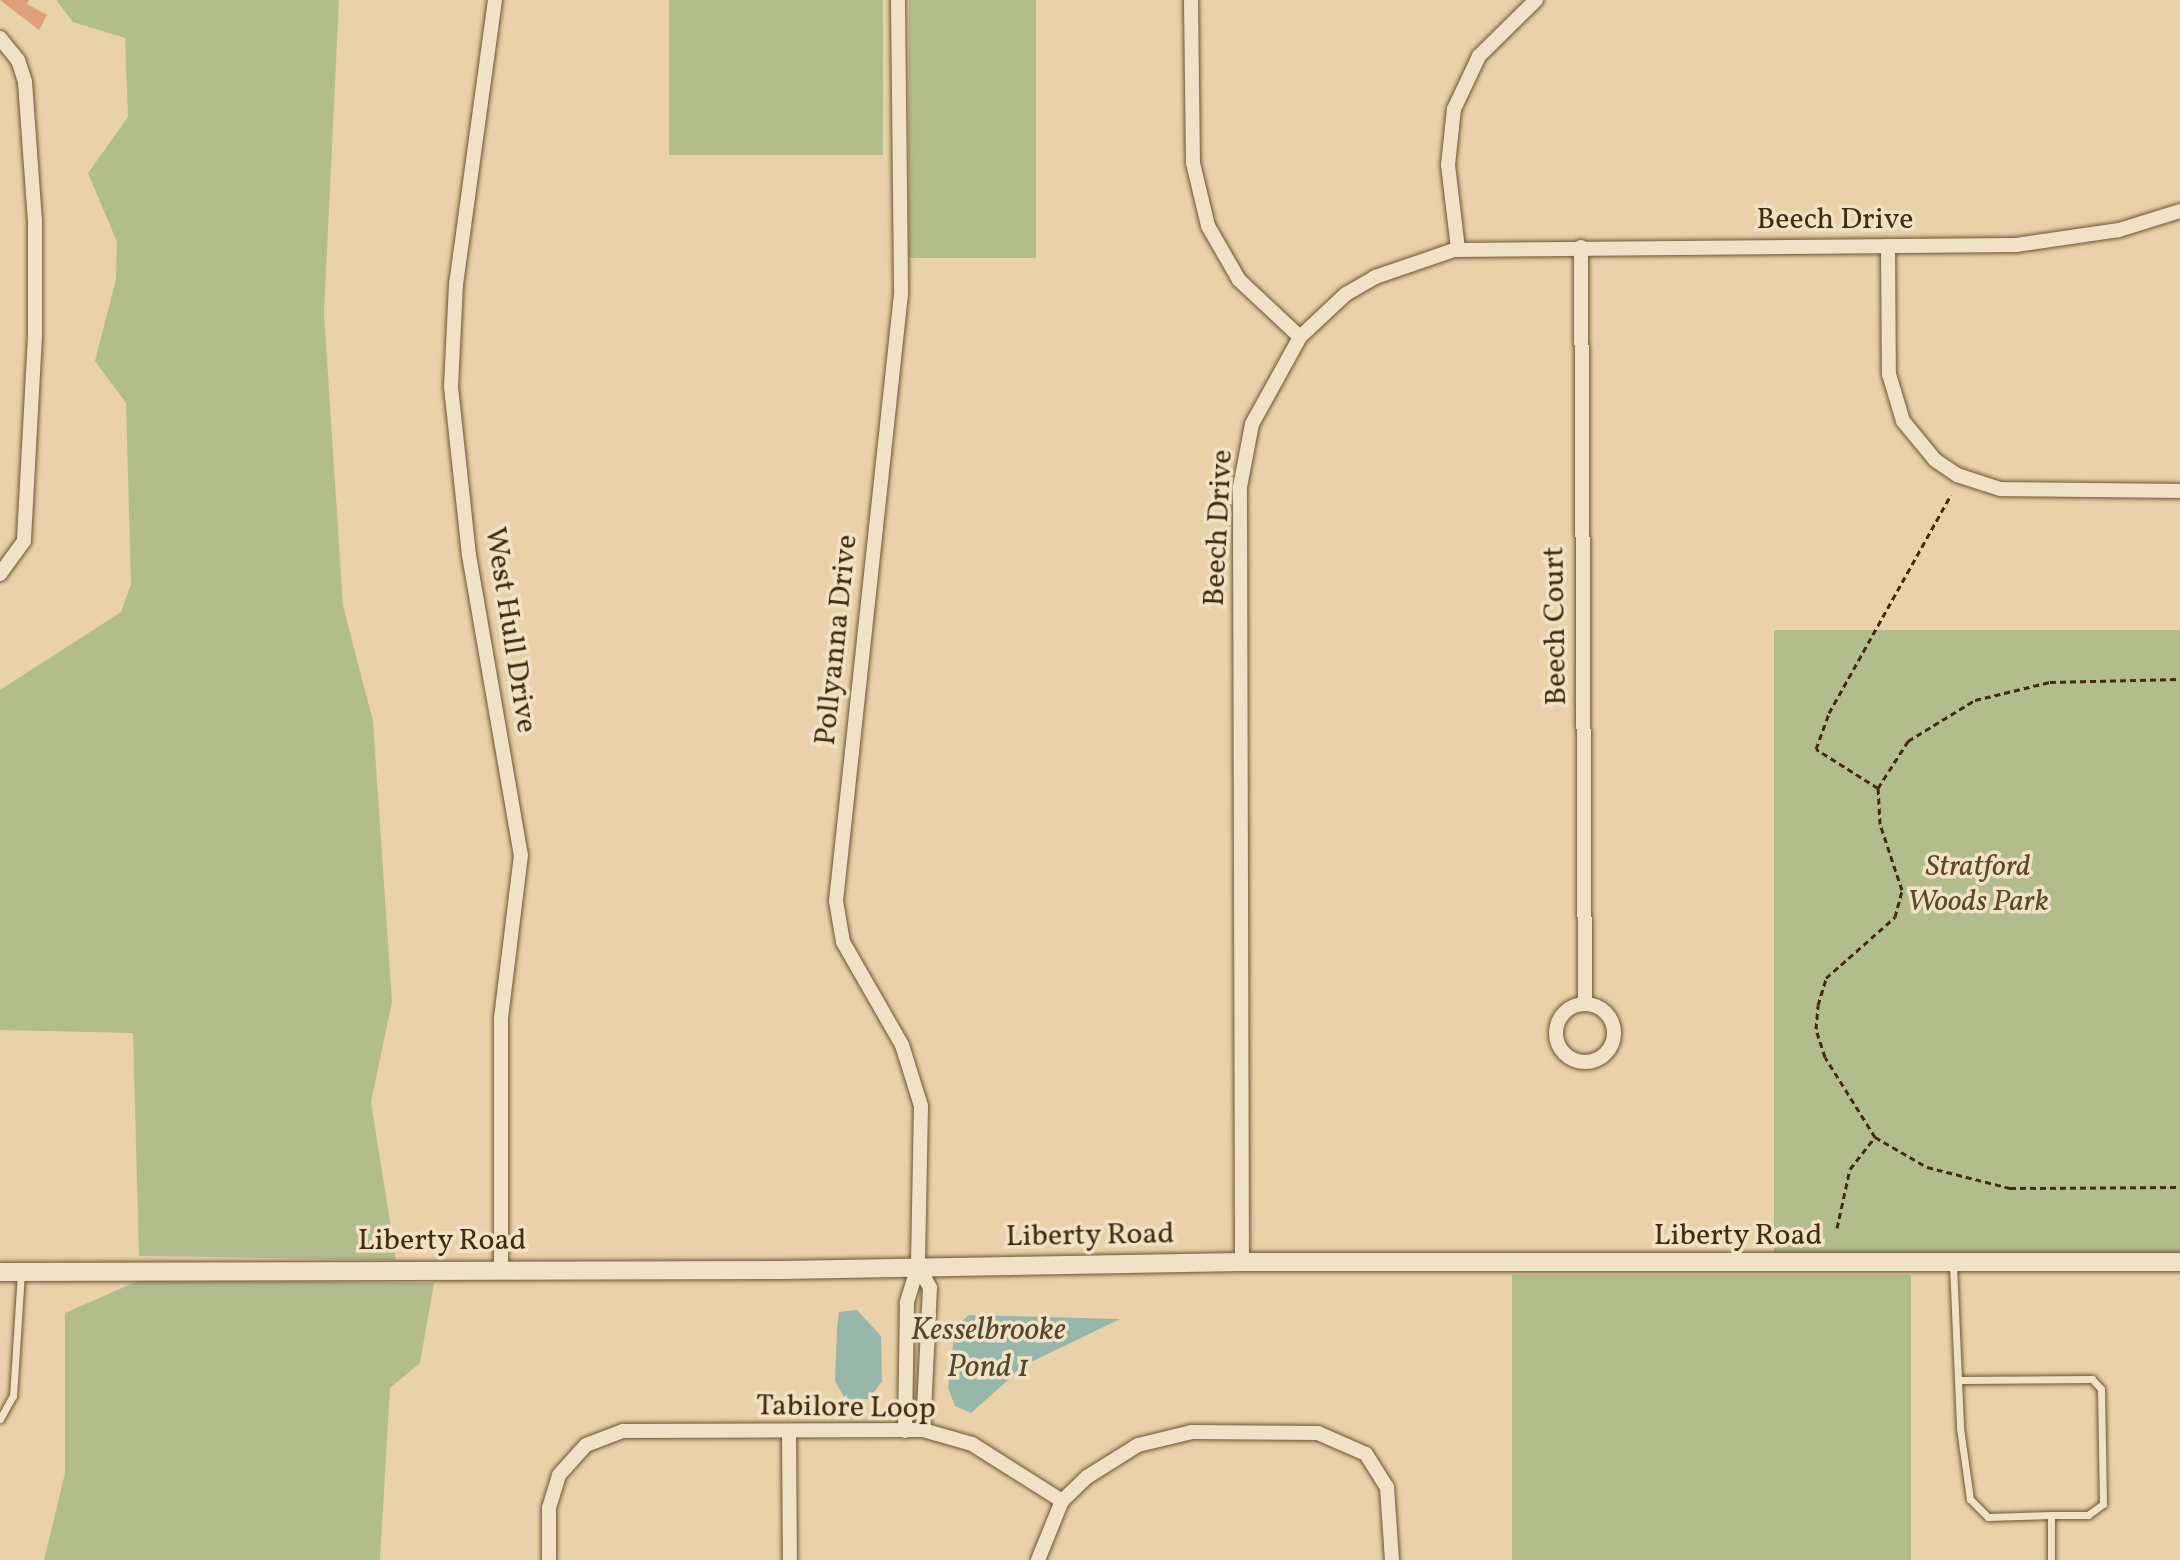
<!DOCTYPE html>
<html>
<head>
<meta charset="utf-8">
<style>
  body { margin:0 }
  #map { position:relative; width:2180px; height:1560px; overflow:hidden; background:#e9d2a9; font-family:Vollkorn,serif }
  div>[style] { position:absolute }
  .green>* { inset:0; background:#b3bd8b; transform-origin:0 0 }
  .water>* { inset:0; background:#97b7ab }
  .building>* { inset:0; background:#dca17a }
  .path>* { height:3px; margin-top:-1.5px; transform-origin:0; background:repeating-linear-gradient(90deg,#422c0c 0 6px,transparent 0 10px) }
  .roads { filter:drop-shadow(0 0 2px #6c5633) drop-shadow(0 0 2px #6c5633) }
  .service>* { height:7px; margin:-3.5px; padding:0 3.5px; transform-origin:3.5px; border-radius:3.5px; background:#f1e2c7 }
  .minor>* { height:14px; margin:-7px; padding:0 7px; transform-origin:7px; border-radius:7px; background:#f1e2c7 }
  .minor>.ring { margin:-7px; padding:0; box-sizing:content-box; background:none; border:14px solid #f1e2c7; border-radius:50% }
  .tertiary>* { height:18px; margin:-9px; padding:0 9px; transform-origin:9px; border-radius:9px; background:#f1e2c7 }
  span { translate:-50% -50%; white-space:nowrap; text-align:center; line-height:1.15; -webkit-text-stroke:7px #f1e2c7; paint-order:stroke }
  .street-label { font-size:30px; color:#422c0c }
  .park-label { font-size:30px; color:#594925; font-style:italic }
  .water-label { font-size:32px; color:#53482c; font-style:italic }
</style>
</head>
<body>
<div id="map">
  <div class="green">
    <div style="clip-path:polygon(56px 0,339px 0,324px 313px,343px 606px,373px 721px,392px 1002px,371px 1102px,396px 1260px,139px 1256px,133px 1033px,0 1030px,0 690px,121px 612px,131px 584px,126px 403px,95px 361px,116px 279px,117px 242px,88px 173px,128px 117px,125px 38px,73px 22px)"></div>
    <div style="left:669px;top:0;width:214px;height:155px"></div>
    <div style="left:909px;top:0;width:127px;height:258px"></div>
    <div style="left:2180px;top:630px;width:624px;height:406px;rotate:90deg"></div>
    <div style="left:1911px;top:1275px;width:285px;height:399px;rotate:90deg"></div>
    <div style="clip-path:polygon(140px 1280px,434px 1283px,420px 1363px,390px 1388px,380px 1560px,44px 1560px,65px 1473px,65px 1313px)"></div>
  </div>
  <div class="water">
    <div style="clip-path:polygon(857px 1310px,881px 1336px,882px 1381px,869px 1399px,845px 1399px,835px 1381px,837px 1328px,839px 1312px)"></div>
    <div style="clip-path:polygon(969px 1315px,1120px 1319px,1025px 1365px,971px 1413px,955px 1406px,948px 1388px,955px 1327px)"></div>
  </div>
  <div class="building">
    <div style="clip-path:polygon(0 0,29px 0,27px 4px,47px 15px,39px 30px)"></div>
  </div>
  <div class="path">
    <div style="left:1878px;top:788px;width:56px;rotate:-57.4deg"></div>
    <div style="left:1908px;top:741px;width:79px;rotate:-31.5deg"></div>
    <div style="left:1975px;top:700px;width:77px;rotate:-13.5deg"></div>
    <div style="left:2050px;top:682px;width:130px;rotate:-1.3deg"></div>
    <div style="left:1875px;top:1137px;width:60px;rotate:30deg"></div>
    <div style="left:1927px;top:1167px;width:86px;rotate:14.2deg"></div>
    <div style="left:2010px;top:1188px;width:170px;rotate:-0.3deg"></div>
    <div style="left:1837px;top:1228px;width:60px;rotate:-77.6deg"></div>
    <div style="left:1850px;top:1169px;width:41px;rotate:-52deg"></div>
    <div style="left:1875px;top:1137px;width:94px;rotate:-122deg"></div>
    <div style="left:1825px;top:1057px;width:29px;rotate:-108deg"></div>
    <div style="left:1816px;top:1029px;width:24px;rotate:-85deg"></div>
    <div style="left:1818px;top:1005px;width:28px;rotate:-73deg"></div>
    <div style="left:1826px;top:978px;width:92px;rotate:-41.5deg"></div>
    <div style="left:1895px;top:917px;width:28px;rotate:-75deg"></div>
    <div style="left:1902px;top:890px;width:70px;rotate:-108.4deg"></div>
    <div style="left:1880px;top:824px;width:36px;rotate:-93deg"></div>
    <div style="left:1878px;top:788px;width:73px;rotate:-147.8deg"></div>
    <div style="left:1816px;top:749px;width:38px;rotate:-70deg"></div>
    <div style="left:1829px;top:713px;width:250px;rotate:-60.8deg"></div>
  </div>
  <div class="roads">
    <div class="service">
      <div style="left:1953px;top:1265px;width:163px;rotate:87.5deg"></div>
      <div style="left:1960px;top:1428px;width:72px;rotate:82deg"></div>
      <div style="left:1970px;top:1499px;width:25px;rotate:45deg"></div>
      <div style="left:1988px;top:1517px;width:63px;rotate:-1.8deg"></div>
      <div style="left:2051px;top:1515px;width:45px;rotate:90deg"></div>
      <div style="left:1959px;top:1380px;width:133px;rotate:-0.4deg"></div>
      <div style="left:2092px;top:1379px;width:13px;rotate:48deg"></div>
      <div style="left:2101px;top:1389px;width:115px;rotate:89deg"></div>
      <div style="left:2103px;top:1504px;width:19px;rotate:144deg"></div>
      <div style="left:2088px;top:1515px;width:37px;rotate:180deg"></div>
      <div style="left:0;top:1419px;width:26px;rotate:-61deg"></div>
      <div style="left:13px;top:1396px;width:123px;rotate:-86.3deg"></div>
    </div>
    <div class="minor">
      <div style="left:495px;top:0;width:287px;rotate:97.8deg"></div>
      <div style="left:456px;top:284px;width:103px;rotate:92.8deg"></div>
      <div style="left:451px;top:387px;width:169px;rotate:83.9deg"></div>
      <div style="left:469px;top:555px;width:304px;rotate:80.2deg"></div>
      <div style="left:521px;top:855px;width:164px;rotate:97deg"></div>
      <div style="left:501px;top:1018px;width:250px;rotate:90deg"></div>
      <div style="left:898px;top:0;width:294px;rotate:89.4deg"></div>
      <div style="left:901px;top:294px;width:610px;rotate:96.11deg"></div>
      <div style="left:836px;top:901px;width:42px;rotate:80.3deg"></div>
      <div style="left:843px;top:942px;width:119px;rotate:60.2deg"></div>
      <div style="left:902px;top:1045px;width:64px;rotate:72.7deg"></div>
      <div style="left:921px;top:1106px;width:160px;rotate:91.1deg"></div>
      <div style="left:918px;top:1266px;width:39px;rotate:107deg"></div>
      <div style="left:907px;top:1303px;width:128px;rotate:90.9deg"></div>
      <div style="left:1191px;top:0;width:163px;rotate:89.3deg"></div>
      <div style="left:1193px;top:163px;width:65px;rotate:76.6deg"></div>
      <div style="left:1208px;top:226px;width:62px;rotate:60.1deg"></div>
      <div style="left:1239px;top:280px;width:83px;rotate:43.1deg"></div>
      <div style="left:0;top:38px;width:28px;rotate:51deg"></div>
      <div style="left:18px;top:60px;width:23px;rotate:72deg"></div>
      <div style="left:25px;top:82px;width:138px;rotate:85.9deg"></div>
      <div style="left:35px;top:220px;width:116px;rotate:90deg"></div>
      <div style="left:35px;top:336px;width:205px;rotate:93.1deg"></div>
      <div style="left:24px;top:541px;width:41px;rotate:126deg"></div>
      <div style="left:1888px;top:246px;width:128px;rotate:89.6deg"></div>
      <div style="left:1889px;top:374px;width:49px;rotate:73.4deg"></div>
      <div style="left:1903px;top:421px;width:50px;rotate:50.6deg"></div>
      <div style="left:1935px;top:460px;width:27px;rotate:34deg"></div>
      <div style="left:1957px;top:475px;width:45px;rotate:18deg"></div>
      <div style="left:2000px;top:489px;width:180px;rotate:0.6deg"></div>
      <div style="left:1581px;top:247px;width:757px;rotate:89.7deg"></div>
      <div style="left:1458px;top:249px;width:85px;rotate:-96.8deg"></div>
      <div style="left:1448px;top:165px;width:56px;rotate:-83.9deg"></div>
      <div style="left:1454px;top:109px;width:59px;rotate:-64.7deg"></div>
      <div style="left:1479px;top:56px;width:80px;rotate:-44.5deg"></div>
      <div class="ring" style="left:1556px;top:1004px;width:44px;height:44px"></div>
      <div style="left:1242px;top:1262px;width:775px;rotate:-90.15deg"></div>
      <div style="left:1240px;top:487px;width:64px;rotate:-79.2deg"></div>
      <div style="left:1252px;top:424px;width:99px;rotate:-61.1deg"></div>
      <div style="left:1300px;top:337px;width:63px;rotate:-43.1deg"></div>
      <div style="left:1346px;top:294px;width:34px;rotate:-30deg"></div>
      <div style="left:1375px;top:277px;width:83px;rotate:-18.9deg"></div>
      <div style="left:1454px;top:250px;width:562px;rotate:-0.51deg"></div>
      <div style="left:2016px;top:245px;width:104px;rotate:-8.3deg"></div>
      <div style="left:2119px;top:230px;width:64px;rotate:-17.3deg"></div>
      <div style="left:918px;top:1266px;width:25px;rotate:61deg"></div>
      <div style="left:930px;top:1288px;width:142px;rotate:92.8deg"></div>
      <div style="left:789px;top:1432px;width:128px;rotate:89.6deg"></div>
      <div style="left:549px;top:1560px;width:52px;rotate:-90deg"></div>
      <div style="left:549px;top:1508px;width:34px;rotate:-73deg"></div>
      <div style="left:559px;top:1475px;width:40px;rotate:-48deg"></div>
      <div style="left:586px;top:1445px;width:40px;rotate:-21deg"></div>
      <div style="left:623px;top:1431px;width:300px;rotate:-0.2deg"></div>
      <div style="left:923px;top:1430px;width:51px;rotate:15.9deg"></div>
      <div style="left:972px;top:1444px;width:107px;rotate:32.3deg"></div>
      <div style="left:1038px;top:1560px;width:64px;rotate:-67.9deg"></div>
      <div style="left:1062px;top:1501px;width:35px;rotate:-44deg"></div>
      <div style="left:1087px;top:1477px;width:60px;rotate:-32.1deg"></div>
      <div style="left:1138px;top:1445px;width:56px;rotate:-13.5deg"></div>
      <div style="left:1192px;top:1432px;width:126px;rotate:0.5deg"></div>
      <div style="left:1318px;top:1433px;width:52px;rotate:23.6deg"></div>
      <div style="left:1366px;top:1454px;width:39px;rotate:58deg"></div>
      <div style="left:1387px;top:1487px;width:73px;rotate:86.1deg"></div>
    </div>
    <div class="tertiary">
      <div style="left:0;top:1272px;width:781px;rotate:-0.15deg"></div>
      <div style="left:781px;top:1270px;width:461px;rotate:-1deg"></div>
      <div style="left:1242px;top:1262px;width:938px"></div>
    </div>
  </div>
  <div class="street-label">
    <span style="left:1835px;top:220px">Beech Drive</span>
    <span style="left:1219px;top:528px;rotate:-87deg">Beech Drive</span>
    <span style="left:1556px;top:626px;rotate:-91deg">Beech Court</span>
    <span style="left:510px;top:630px;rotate:81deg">West Hull Drive</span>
    <span style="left:837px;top:640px;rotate:-84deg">Pollyanna Drive</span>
    <span style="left:1090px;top:1236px;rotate:-1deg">Liberty Road</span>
    <span style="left:1738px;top:1236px">Liberty Road</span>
    <span style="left:442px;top:1241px">Liberty Road</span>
    <span style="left:846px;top:1408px;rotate:1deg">Tabilore Loop</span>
  </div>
  <div class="park-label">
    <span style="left:1978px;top:884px">Stratford<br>Woods Park</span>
  </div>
  <div class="water-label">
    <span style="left:988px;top:1350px">Kesselbrooke<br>Pond 1</span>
  </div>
</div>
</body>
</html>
